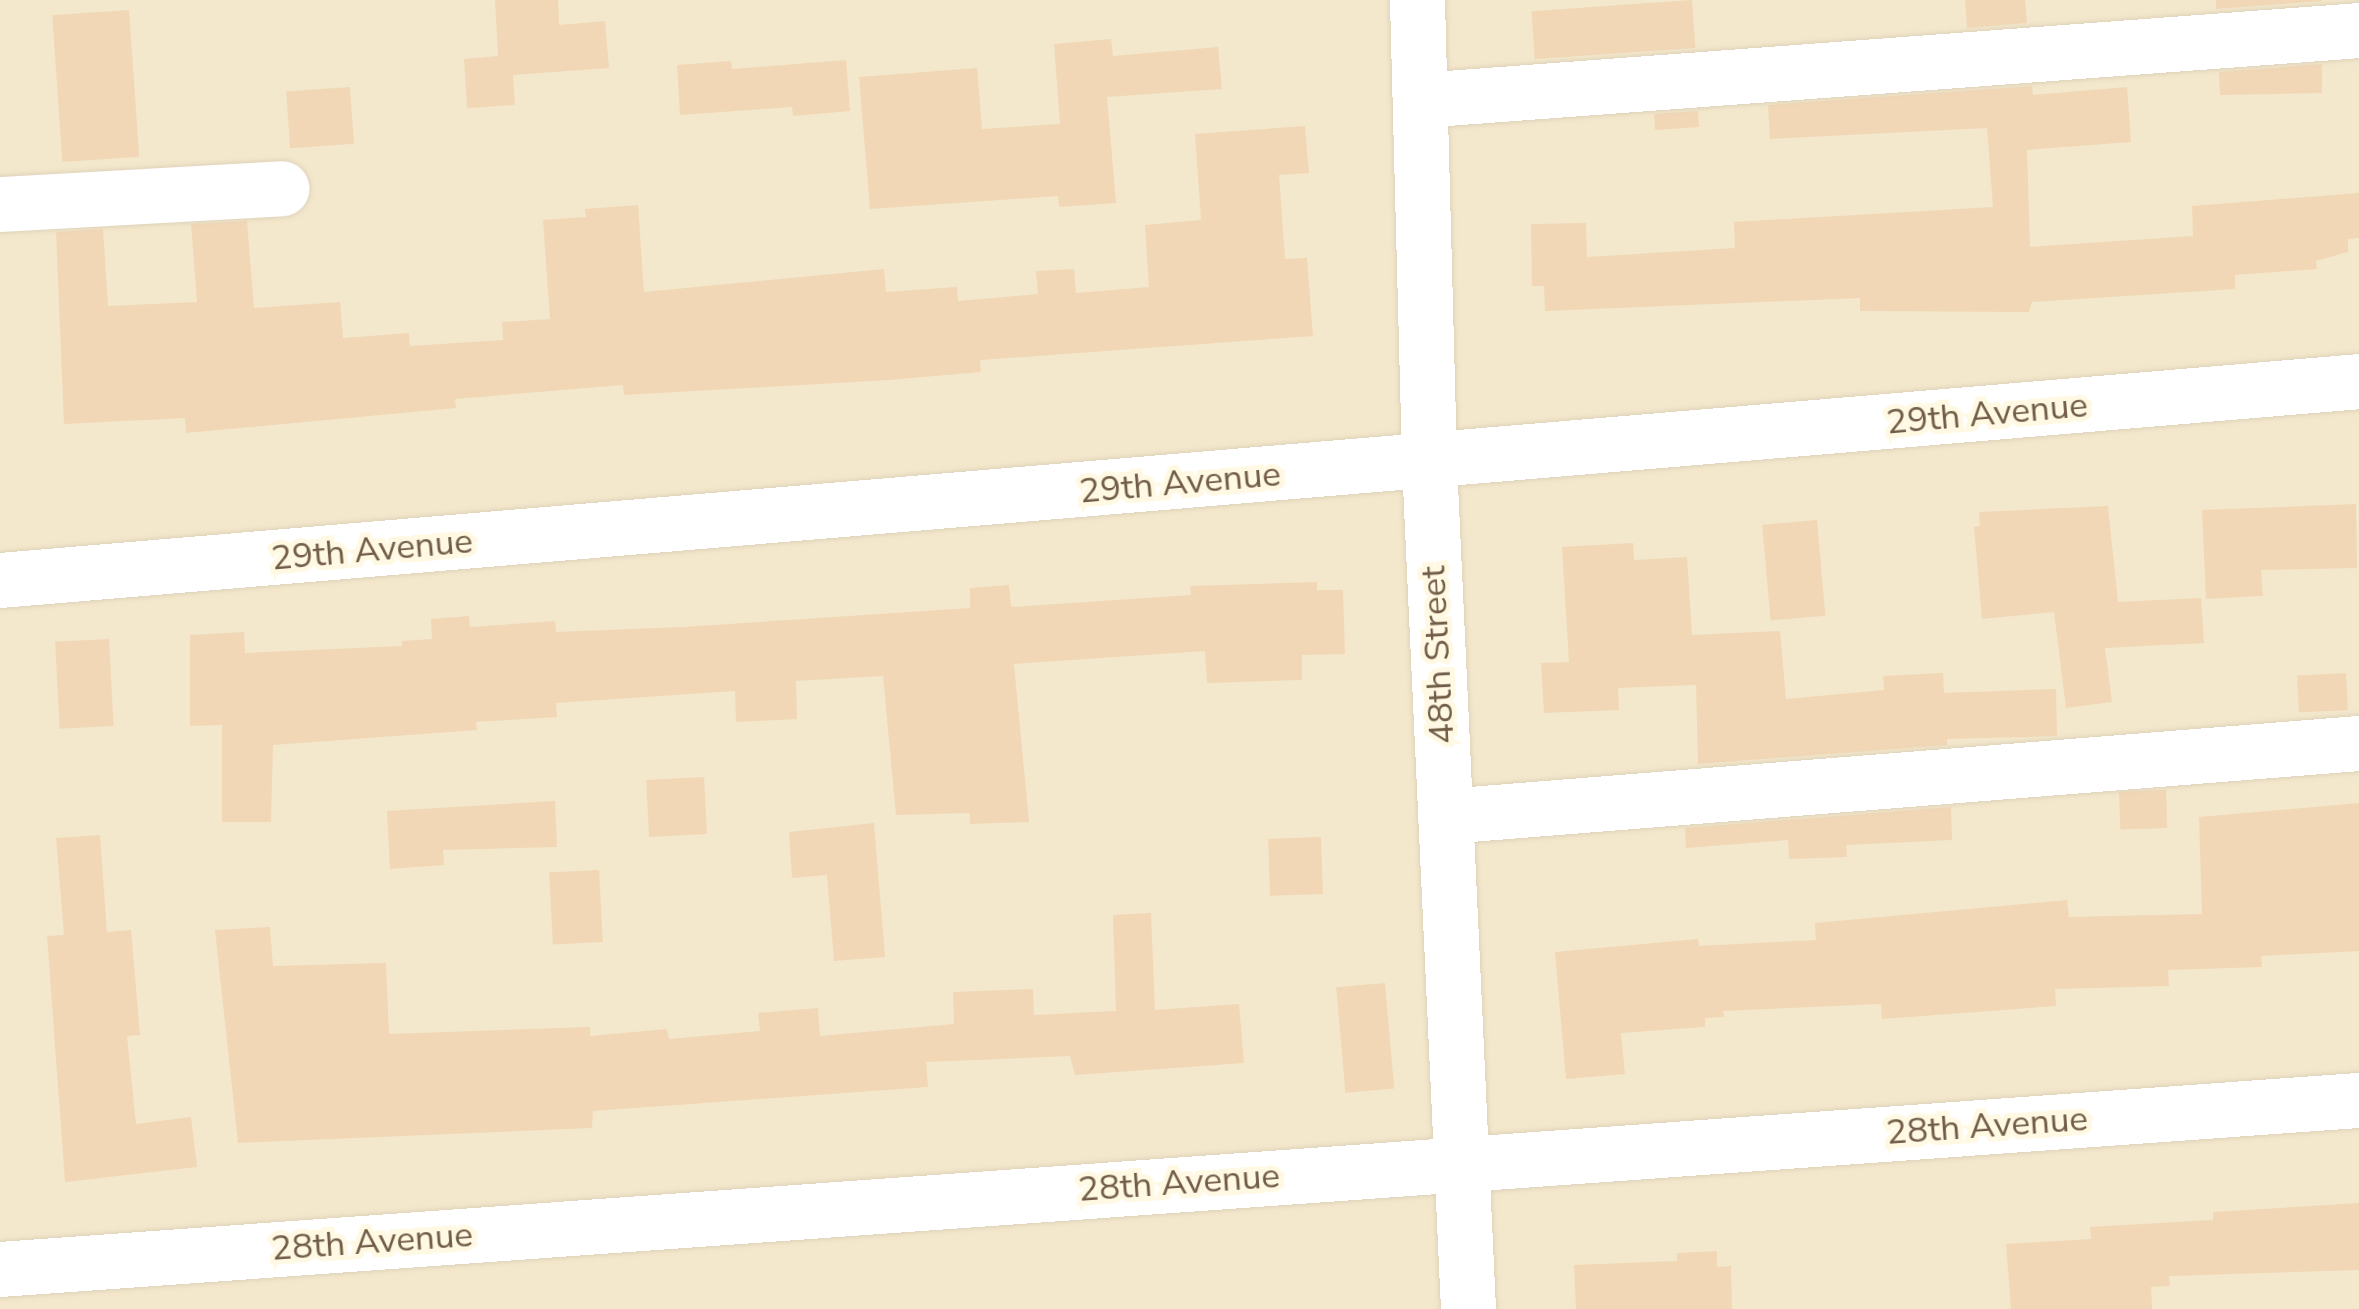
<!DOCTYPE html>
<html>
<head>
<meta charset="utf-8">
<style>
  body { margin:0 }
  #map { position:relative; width:2359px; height:1309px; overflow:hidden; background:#fcf5de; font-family:"Nunito Sans",sans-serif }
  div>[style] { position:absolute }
  .residential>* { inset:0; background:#f3e8cc; transform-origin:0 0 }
  .building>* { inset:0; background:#f1d7b6; transform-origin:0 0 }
  .roads { filter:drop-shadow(0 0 2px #dfd2ba) drop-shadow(0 0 2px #dfd2ba) }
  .minor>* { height:55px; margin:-27.5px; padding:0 27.5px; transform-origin:27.5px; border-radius:27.5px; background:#fff }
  span { translate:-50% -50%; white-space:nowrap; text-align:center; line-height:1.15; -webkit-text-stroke:10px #fff9e4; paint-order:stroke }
  .street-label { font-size:35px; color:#715d47 }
</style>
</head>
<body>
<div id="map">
  <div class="residential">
    <div style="left:0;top:0;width:2359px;height:1309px"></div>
  </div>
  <div class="building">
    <div style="clip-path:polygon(495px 0,558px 0,559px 25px,605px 21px,609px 68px,513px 75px,515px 105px,467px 108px,464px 59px,498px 56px)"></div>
    <div style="left:1692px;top:0;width:48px;height:161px;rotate:86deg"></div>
    <div style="clip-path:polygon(1965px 0,2025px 0,2027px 23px,1967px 28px)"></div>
    <div style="clip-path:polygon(2216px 0,2322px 0,2322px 1px,2216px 9px)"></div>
    <div style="left:129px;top:10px;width:147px;height:77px;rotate:86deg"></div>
    <div style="clip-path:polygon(1111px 39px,1113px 56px,1218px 47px,1222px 89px,1107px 97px,1116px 203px,1059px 207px,1058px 196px,870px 209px,859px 77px,977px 68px,982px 129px,1060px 124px,1054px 44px)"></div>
    <div style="clip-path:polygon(846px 60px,850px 111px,793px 116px,792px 107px,680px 115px,677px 65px,731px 61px,732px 69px)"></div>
    <div style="clip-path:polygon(2322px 64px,2322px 93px,2220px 95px,2219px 72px)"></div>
    <div style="clip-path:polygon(2032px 86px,2033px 95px,2127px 87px,2131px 142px,2027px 150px,2030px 247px,2193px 236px,2192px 206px,2359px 193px,2359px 238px,2348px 239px,2348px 252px,2316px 261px,2317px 269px,2235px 275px,2235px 289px,2032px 302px,2029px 312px,1860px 311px,1860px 298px,1545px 311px,1544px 286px,1532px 286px,1531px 224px,1586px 223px,1587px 257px,1735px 248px,1734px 222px,1993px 207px,1987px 128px,1770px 139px,1768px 105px)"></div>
    <div style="left:350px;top:87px;width:57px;height:64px;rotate:86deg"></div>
    <div style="left:1698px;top:111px;width:16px;height:44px;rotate:86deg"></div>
    <div style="clip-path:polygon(1305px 126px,1309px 173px,1279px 175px,1285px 259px,1307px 258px,1313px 336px,980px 360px,981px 372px,888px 380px,624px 395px,623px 385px,455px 399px,456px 408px,186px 433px,185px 418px,64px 424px,56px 232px,103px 229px,108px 306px,197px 302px,191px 224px,247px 221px,254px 308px,340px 302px,343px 338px,409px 333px,410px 346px,503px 340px,502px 322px,550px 319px,543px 220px,586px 217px,585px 209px,638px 205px,644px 292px,884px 269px,886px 292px,957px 287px,958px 301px,1038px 294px,1036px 271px,1074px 269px,1076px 293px,1149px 287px,1145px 225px,1201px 220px,1195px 134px)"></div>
    <div style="clip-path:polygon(2356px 504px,2357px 568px,2261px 570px,2263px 596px,2206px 599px,2202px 510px)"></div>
    <div style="clip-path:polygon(2108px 506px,2118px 602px,2201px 598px,2204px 643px,2105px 648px,2112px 702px,2066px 708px,2054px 612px,1982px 619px,1974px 527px,1980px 526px,1979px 512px)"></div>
    <div style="left:1817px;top:520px;width:96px;height:55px;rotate:85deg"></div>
    <div style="clip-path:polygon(1633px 543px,1634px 560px,1687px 557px,1692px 635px,1780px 631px,1786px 699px,1884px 690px,1883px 676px,1943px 673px,1944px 693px,2056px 689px,2057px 736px,1947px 739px,1947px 745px,1698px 764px,1696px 685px,1618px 688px,1619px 710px,1544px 713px,1541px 663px,1569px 662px,1562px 547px)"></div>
    <div style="clip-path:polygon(1317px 582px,1317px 590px,1343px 590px,1345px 654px,1302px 655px,1302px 680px,1207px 683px,1205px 651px,1014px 664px,1029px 822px,970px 824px,970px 813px,896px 815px,883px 676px,796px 681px,797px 719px,736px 722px,735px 691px,556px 703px,557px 717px,476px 722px,477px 730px,273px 745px,271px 822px,222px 822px,222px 725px,190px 726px,190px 635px,244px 632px,245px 653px,402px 646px,402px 641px,432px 639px,431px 619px,469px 616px,470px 627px,555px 621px,556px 632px,683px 627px,970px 608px,970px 588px,1009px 585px,1011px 607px,1191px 595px,1190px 586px)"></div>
    <div style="left:109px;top:639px;width:87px;height:54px;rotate:87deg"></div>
    <div style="left:2346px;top:673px;width:37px;height:49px;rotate:87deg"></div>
    <div style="left:704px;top:777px;width:57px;height:58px;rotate:87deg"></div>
    <div style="left:2166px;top:790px;width:38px;height:47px;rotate:88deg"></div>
    <div style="clip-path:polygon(555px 801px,557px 847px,443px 850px,444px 865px,390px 869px,387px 811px)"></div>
    <div style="clip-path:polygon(2359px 803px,2359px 951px,2261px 956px,2262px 967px,2168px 970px,2169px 986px,2055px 989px,2056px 1006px,1882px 1019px,1881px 1004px,1723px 1011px,1724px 1017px,1705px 1018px,1705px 1027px,1621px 1033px,1625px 1074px,1566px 1079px,1555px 952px,1698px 939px,1699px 946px,1816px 940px,1815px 923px,2067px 900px,2069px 917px,2202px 914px,2199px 817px)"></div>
    <div style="clip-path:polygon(1951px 807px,1952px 840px,1846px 845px,1847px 857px,1789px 859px,1788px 840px,1686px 848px,1685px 828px)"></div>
    <div style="clip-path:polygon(874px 823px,885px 957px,834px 961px,827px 875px,792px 878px,789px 832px)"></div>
    <div style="clip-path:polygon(100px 835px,107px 932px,131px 930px,140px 1035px,127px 1036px,136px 1124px,191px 1117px,197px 1167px,65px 1182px,47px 936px,64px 935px,56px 838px)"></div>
    <div style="left:1321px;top:837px;width:57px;height:53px;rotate:88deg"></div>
    <div style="left:599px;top:870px;width:72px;height:50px;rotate:87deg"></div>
    <div style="clip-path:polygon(1151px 913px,1155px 1010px,1239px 1004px,1244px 1063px,1075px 1075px,1070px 1056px,926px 1062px,928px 1087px,593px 1111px,592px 1128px,238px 1143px,215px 930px,270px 927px,273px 966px,386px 963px,389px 1034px,590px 1027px,590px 1036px,667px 1029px,669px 1039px,760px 1031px,758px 1013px,818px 1008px,820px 1036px,954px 1024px,953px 992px,1033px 989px,1034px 1015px,1116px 1011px,1113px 915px)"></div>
    <div style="left:1385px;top:983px;width:106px;height:49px;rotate:85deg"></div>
    <div style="clip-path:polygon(2359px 1203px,2359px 1270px,2169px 1276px,2170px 1286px,2151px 1287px,2152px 1309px,2011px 1309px,2006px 1244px,2091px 1239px,2090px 1227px,2213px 1220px,2213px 1212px)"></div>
    <div style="clip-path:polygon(1717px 1251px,1717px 1267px,1731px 1266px,1732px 1309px,1576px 1309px,1574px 1265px,1677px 1261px,1677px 1253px)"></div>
  </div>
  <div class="roads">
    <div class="minor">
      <div style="left:1417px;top:0;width:463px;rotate:88.5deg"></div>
      <div style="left:1429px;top:463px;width:847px;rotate:87.36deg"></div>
      <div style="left:1420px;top:100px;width:942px;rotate:-4.26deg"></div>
      <div style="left:0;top:204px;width:282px;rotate:-3.2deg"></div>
      <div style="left:0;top:580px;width:2367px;rotate:-4.82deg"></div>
      <div style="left:1445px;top:816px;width:917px;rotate:-4.57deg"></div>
      <div style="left:0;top:1269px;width:2365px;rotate:-4.1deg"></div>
    </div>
  </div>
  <div class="street-label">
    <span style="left:1987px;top:414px;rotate:-5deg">29th Avenue</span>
    <span style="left:1180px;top:483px;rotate:-5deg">29th Avenue</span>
    <span style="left:372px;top:550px;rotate:-5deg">29th Avenue</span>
    <span style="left:1438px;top:655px;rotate:-93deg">48th Street</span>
    <span style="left:1987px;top:1126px;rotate:-4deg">28th Avenue</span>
    <span style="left:1179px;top:1183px;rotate:-4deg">28th Avenue</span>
    <span style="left:372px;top:1242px;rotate:-4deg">28th Avenue</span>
  </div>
</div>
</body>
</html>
